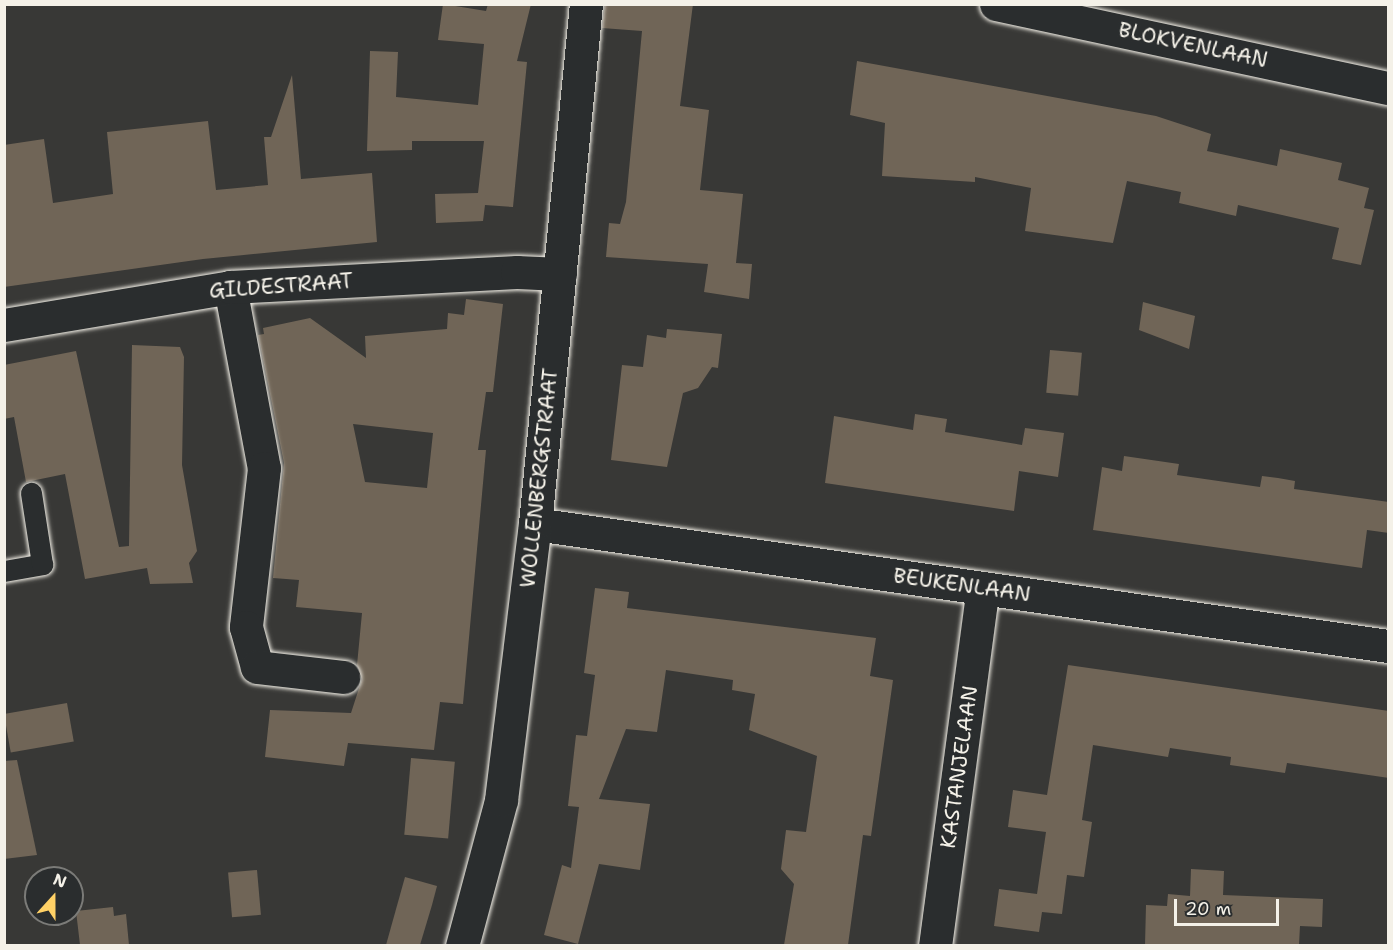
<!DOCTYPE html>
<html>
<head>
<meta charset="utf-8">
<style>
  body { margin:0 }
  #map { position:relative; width:1393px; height:950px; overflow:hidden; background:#383836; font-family:"Shantell Sans",sans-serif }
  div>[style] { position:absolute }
  .building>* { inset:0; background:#706557; transform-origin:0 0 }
  .roads { filter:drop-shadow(0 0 2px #f4f1e8) drop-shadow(0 0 2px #f4f1e8) }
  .lane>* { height:21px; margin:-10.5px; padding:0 10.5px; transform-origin:10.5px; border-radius:10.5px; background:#2a2d2e }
  .street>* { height:33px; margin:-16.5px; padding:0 16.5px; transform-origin:16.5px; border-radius:16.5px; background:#2a2d2e }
  .secondary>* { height:33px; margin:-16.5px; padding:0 16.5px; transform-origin:16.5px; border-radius:16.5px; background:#2a2d2e }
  span { translate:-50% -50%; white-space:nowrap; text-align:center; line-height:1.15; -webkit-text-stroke:5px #2a2d2e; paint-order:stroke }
  .street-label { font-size:21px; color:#f4f1e8 }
  .frame { position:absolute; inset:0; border:6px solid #f4f1e8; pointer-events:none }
  .north { position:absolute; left:24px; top:866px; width:60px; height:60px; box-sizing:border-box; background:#2a2d2e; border:2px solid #7b7b78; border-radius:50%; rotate:21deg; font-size:16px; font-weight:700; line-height:24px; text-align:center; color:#f4f1e8 }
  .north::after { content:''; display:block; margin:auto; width:21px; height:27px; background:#ffd166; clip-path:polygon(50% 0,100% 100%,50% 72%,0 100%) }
  .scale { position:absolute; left:1174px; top:899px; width:105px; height:27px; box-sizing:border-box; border:3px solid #f4f1e8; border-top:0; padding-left:8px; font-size:18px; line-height:21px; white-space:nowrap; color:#f4f1e8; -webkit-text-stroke:4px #2a2d2e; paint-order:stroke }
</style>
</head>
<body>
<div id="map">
  <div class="building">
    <div style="clip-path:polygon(443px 4px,486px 11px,488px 4px,531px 4px,517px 61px,527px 62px,513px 207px,485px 205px,483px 221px,436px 223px,435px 194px,478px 193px,484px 141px,412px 141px,412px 150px,367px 151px,370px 51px,398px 52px,396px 97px,478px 105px,484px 44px,438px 40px)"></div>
    <div style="clip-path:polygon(605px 4px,693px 4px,680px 106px,709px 110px,700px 190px,743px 194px,736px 263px,752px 264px,749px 299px,704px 292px,708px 264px,606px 257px,609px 223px,620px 224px,626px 202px,642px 31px,602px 28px)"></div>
    <div style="clip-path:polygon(857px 61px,1156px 116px,1211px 134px,1207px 151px,1277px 166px,1280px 149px,1342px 163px,1338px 180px,1369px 188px,1364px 208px,1374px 210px,1361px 265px,1332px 259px,1339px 228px,1238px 205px,1236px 216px,1179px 203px,1181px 192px,1127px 181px,1113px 243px,1025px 231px,1031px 188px,975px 177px,975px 182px,882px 176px,885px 123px,850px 115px)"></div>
    <div style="clip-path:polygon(292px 75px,301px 179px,372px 173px,377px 242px,203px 259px,4px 287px,4px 145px,44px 139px,53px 203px,113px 194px,107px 132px,208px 121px,216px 190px,268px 185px,264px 137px,271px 137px)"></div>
    <div style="clip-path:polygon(evenodd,466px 299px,503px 304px,493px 392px,486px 392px,478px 450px,486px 450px,463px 704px,440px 702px,434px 750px,348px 743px,344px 766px,265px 757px,270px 710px,351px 713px,362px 679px,357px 665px,362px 613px,296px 607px,299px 580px,273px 578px,284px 463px,258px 335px,264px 334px,263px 328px,310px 318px,366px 358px,365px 336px,447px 329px,448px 313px,464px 315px,466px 299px,353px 424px,433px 433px,427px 488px,365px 482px,353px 424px)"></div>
    <div style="clip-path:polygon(1143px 302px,1195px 316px,1189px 349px,1139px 330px)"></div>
    <div style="clip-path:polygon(667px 329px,722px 334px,718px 368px,712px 367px,698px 388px,683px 393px,667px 467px,611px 460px,622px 365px,643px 367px,647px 335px,666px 338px)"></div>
    <div style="clip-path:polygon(132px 345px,180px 347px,184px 357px,182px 465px,197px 551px,189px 563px,193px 583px,150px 584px,147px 568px,85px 579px,65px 474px,26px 482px,14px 417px,4px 419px,4px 365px,76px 351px,119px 547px,129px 546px)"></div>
    <div style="left:1050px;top:350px;width:32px;height:43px;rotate:5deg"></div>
    <div style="clip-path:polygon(915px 414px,947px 419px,945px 432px,1022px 445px,1025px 428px,1064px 433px,1058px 477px,1019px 471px,1014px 511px,825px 483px,834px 416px,913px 430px)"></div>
    <div style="clip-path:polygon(1124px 456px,1179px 464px,1177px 475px,1260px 487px,1262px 476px,1278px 478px,1295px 481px,1294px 489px,1389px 502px,1389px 533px,1367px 530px,1362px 568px,1093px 530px,1102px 467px,1122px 471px)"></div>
    <div style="clip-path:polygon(595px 588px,629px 592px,627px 608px,876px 638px,870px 676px,893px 680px,871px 836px,863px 835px,848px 945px,784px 945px,794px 884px,781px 869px,786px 830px,806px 832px,817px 756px,749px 730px,755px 694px,732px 690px,733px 680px,666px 670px,657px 732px,626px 729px,599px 799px,650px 804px,640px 870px,599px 864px,578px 944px,544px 935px,562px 865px,571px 868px,579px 807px,568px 806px,576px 735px,587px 736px,595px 675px,584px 673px)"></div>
    <div style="clip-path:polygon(1068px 665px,1389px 711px,1389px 778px,1287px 763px,1285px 773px,1230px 765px,1231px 757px,1170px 748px,1168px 757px,1093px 745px,1082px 820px,1092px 822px,1084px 877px,1067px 875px,1062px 914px,1042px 912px,1039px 932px,994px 926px,999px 889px,1037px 894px,1046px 832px,1008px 827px,1013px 790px,1047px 795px)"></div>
    <div style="left:67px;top:703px;width:39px;height:64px;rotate:80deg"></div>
    <div style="left:411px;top:758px;width:44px;height:77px;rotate:5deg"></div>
    <div style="clip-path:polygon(17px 760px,37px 855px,4px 859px,4px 761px)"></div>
    <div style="clip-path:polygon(1191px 869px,1224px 871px,1223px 895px,1323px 899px,1322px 927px,1300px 926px,1299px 945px,1145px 945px,1146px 905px,1167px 906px,1168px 894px,1190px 896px)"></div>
    <div style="left:257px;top:870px;width:45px;height:29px;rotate:85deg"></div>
    <div style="clip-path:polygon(405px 877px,437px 886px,432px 905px,420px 945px,386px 945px)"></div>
    <div style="clip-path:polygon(113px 907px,114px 916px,126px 914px,129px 945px,80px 945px,76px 911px)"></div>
  </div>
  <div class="roads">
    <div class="lane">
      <div style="left:4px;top:571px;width:39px;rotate:-10deg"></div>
      <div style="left:42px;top:564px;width:72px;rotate:-98.8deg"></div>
    </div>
    <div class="street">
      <div style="left:996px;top:4px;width:401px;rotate:12.1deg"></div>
      <div style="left:230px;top:287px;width:184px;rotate:79.4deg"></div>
      <div style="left:264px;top:468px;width:160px;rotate:96.5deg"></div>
      <div style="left:246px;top:627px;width:41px;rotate:74.6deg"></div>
      <div style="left:257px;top:667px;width:87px;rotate:6.6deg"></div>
      <div style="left:4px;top:325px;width:229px;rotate:-9.5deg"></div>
      <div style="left:230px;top:287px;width:287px;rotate:-3deg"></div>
      <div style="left:517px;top:272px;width:43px;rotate:2.7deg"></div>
      <div style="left:535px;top:524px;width:862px;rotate:8.14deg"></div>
      <div style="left:935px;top:946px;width:361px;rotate:-82.4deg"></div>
    </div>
    <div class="secondary">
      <div style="left:462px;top:946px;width:151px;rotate:-75deg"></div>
      <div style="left:501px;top:800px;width:278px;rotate:-83deg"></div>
      <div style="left:535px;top:524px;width:522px;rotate:-84.4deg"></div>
    </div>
  </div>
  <div class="street-label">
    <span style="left:1193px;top:45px;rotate:12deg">BLOKVENLAAN</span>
    <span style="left:281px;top:286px;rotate:-4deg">GILDESTRAAT</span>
    <span style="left:539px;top:478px;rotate:-84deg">WOLLENBERGSTRAAT</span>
    <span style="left:962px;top:585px;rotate:8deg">BEUKENLAAN</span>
    <span style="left:959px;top:767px;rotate:-82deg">KASTANJELAAN</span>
  </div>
  <div class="frame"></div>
  <div class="north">N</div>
  <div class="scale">20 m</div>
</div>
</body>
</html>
